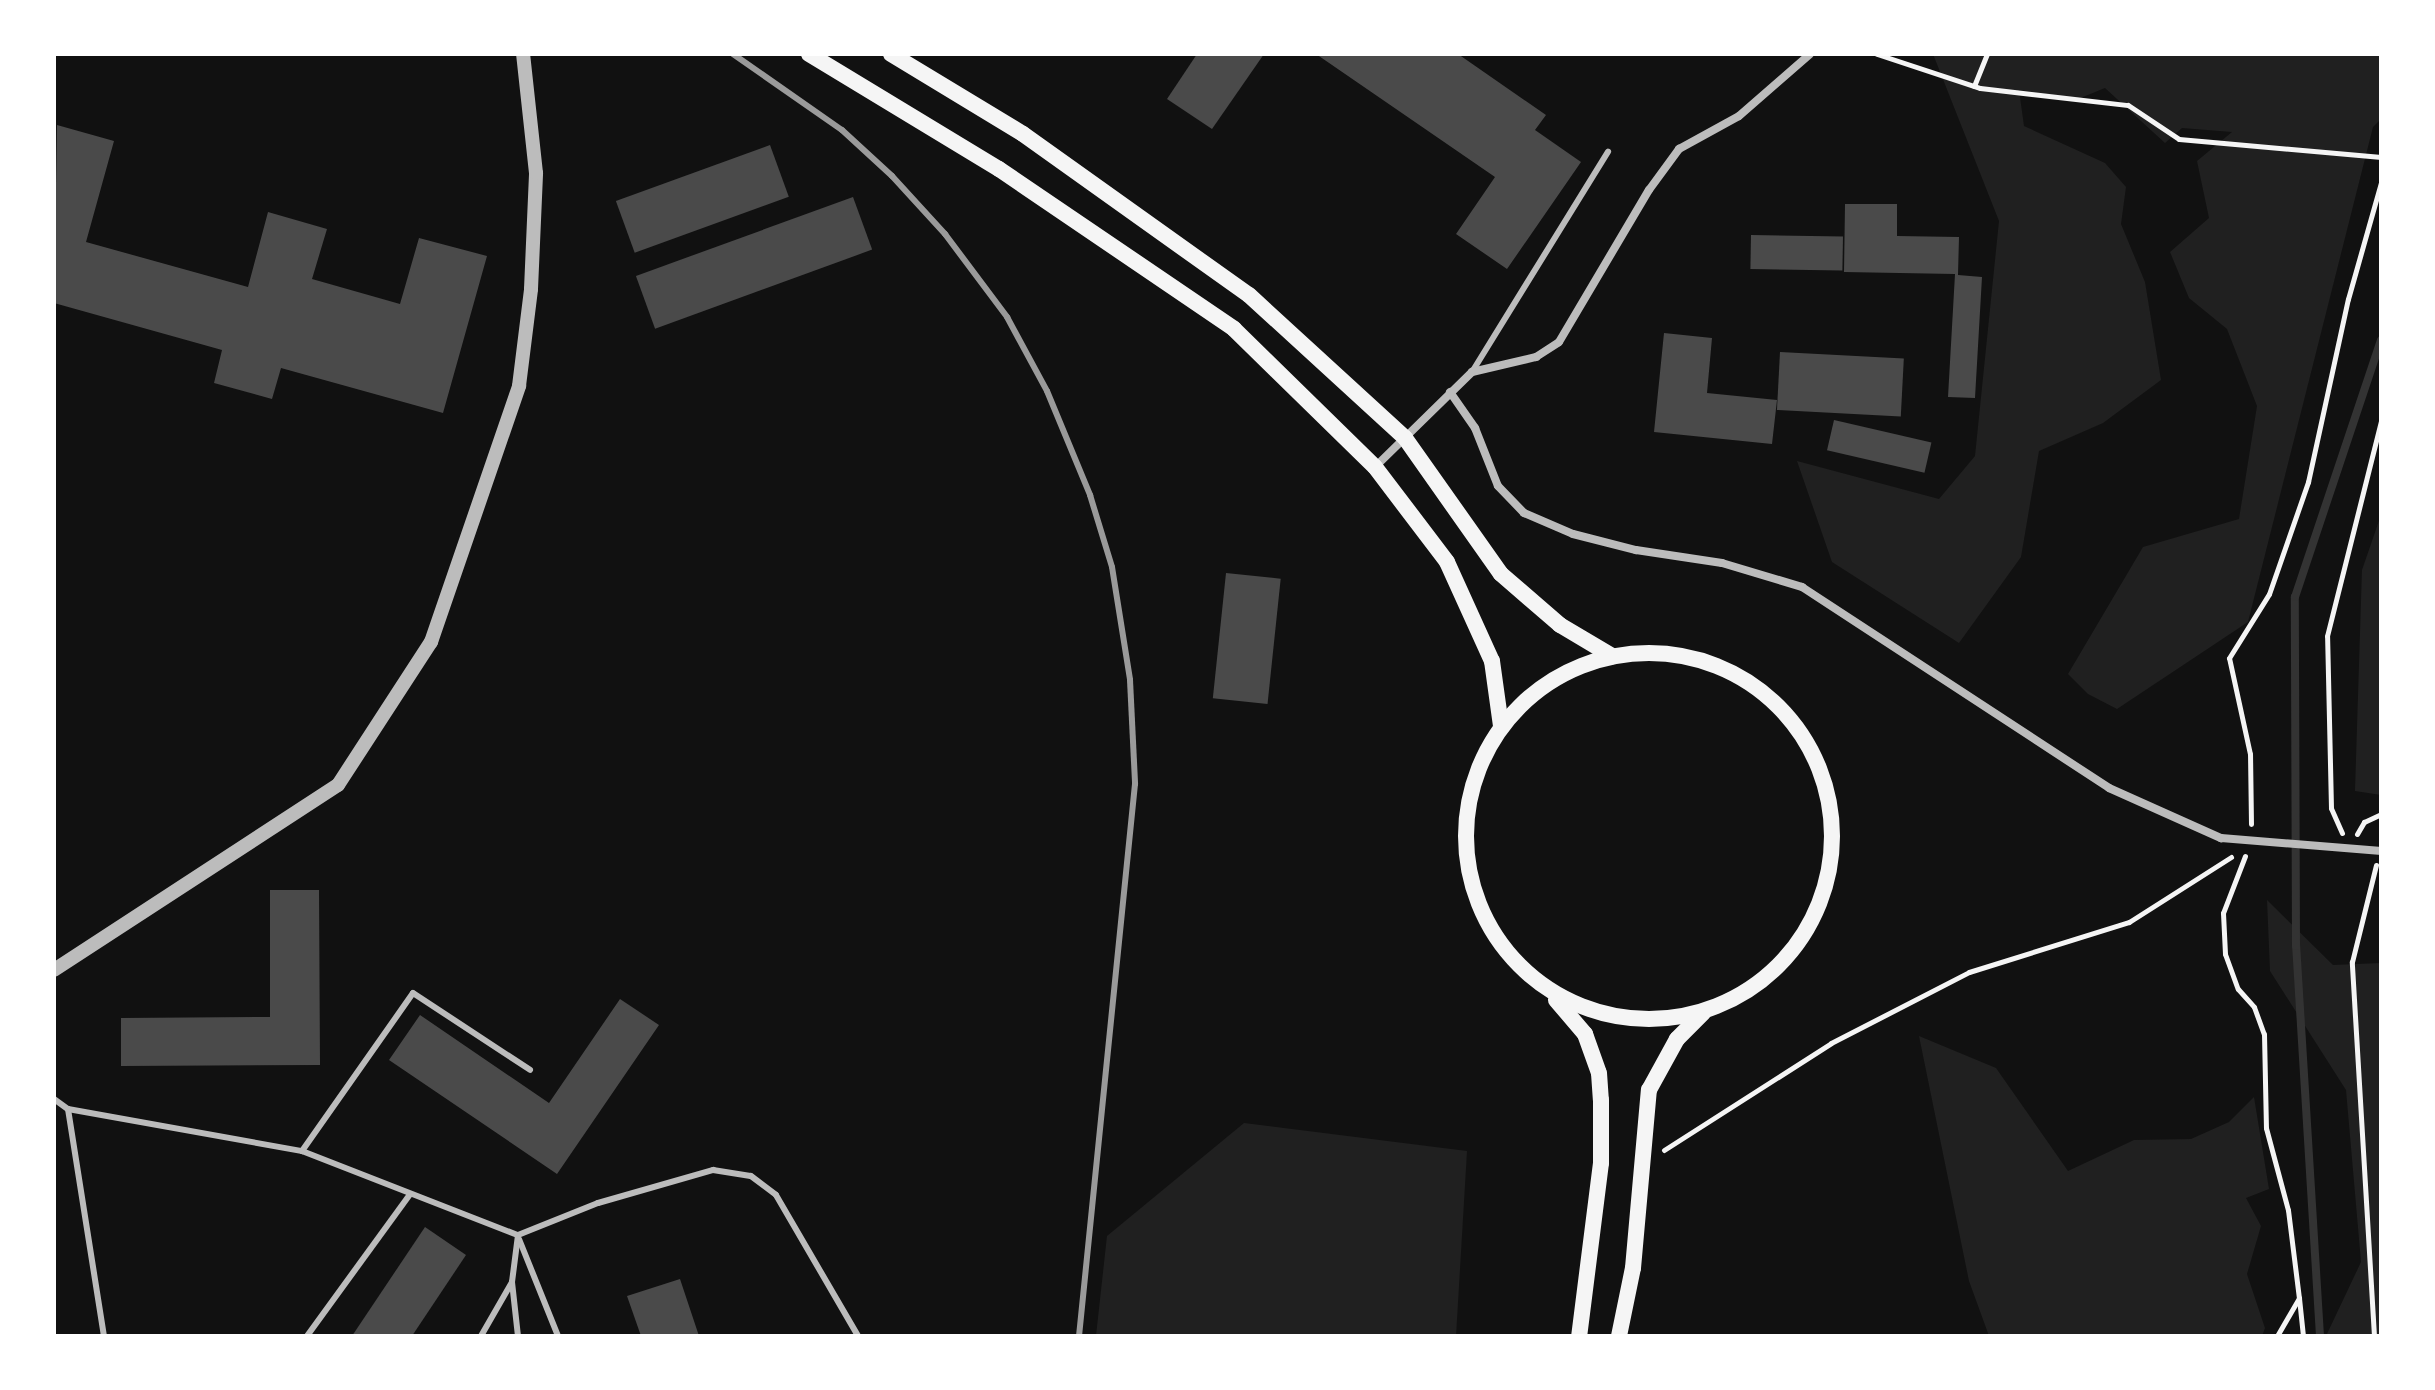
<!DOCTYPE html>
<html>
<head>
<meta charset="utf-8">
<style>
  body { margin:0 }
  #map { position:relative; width:2435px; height:1390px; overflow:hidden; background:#111; font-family:"Roboto Condensed",sans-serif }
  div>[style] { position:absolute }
  .green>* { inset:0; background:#202020 }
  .stream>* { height:8px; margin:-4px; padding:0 4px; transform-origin:4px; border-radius:4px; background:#333 }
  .building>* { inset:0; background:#4a4a4a; transform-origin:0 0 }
  .path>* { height:5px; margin:-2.5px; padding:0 2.5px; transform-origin:2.5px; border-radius:2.5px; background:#f5f5f5 }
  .service>* { height:6px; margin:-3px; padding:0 3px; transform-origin:3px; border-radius:3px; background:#bcbcbc }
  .minor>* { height:8px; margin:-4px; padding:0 4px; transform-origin:4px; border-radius:4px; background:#bcbcbc }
  .tertiary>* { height:14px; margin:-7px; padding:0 7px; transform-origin:7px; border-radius:7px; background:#bcbcbc }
  .secondary>* { height:16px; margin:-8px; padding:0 8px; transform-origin:8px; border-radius:8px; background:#f5f5f5 }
  .secondary>.ring { margin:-8px; padding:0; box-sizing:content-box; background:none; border:16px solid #f5f5f5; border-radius:50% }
  .rail>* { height:6px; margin:-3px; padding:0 3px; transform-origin:3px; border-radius:3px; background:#9a9a9a }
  span { translate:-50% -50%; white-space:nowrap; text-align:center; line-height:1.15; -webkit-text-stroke:6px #fff; paint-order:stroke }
  .frame { position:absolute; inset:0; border:56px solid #fff; pointer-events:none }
</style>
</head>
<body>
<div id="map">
  <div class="green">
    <div style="clip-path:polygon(1933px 54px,2381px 54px,2381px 119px,2373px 127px,2248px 622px,2117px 709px,2088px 694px,2068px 674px,2143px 547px,2239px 519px,2257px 406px,2227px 329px,2189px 298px,2170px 252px,2209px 218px,2197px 161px,2232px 132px,2182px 128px,2165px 143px,2105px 88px,2078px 99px,2019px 90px,2024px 126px,2105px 163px,2126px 187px,2121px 224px,2145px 282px,2161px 380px,2103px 423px,2039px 451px,2021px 557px,1959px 643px,1832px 562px,1797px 461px,1939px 499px,1975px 456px,1999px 221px)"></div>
    <div style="clip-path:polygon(2381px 515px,2381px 795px,2355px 791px,2362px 570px)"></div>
    <div style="clip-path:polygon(2267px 900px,2333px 965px,2381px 963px,2381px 1336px,2326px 1336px,2361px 1262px,2346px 1090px,2270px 971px)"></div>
    <div style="clip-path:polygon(1919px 1036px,1996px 1068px,2068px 1171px,2134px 1140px,2191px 1139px,2229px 1122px,2254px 1097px,2269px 1189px,2246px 1198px,2261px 1226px,2247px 1274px,2265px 1328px,2262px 1336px,1989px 1336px,1969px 1281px)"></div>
    <div style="clip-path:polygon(1244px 1123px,1467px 1151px,1456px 1336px,1096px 1336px,1107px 1236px)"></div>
  </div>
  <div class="stream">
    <div style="left:2320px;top:1336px;width:391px;rotate:-93.5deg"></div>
    <div style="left:2296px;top:946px;width:349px;rotate:-90.2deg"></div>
    <div style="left:2295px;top:597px;width:271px;rotate:-71.5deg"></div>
  </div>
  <div class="building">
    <div style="clip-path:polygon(1197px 54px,1264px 54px,1212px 129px,1167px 99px)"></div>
    <div style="clip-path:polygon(1316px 54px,1458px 54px,1546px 115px,1535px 130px,1581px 162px,1507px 269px,1456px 234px,1495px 177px)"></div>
    <div style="clip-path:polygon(57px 125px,114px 141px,86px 242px,248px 287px,268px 212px,327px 229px,312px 279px,400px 304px,419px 238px,487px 256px,443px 413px,281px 368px,272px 399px,214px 383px,222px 350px,54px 303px)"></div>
    <div style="left:770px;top:145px;width:55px;height:164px;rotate:70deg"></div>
    <div style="left:853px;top:197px;width:56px;height:231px;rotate:70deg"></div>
    <div style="clip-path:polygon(1845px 204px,1897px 204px,1897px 236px,1959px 237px,1958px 275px,1982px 277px,1975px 398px,1948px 397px,1955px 274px,1844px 272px)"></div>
    <div style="left:1751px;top:235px;width:92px;height:34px;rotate:1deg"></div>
    <div style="clip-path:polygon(1664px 333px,1712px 338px,1707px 393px,1777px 400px,1772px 444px,1654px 432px)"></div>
    <div style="left:1780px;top:352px;width:124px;height:58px;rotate:3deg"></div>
    <div style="left:1834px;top:420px;width:100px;height:31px;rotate:13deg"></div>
    <div style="left:1226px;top:573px;width:55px;height:126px;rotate:6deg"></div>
    <div style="clip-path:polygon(270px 890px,319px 890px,320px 1065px,121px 1066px,121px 1018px,270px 1017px)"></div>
    <div style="clip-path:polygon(620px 999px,659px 1025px,557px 1174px,389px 1060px,420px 1015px,549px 1103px)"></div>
    <div style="clip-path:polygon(425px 1227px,466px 1255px,412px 1336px,352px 1336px)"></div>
    <div style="clip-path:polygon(680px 1279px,699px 1336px,641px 1336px,627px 1296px)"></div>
  </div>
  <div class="path">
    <div style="left:1877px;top:54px;width:108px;rotate:18.3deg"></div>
    <div style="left:1980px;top:88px;width:149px;rotate:6.6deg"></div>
    <div style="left:2128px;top:105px;width:61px;rotate:33.7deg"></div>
    <div style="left:2179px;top:139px;width:203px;rotate:5.1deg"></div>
    <div style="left:1974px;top:86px;width:35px;rotate:-68deg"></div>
    <div style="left:2251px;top:824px;width:70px;rotate:-90.8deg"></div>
    <div style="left:2250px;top:754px;width:98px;rotate:-102.3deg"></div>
    <div style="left:2229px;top:658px;width:75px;rotate:-58deg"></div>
    <div style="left:2269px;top:594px;width:119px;rotate:-70.8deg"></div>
    <div style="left:2308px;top:482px;width:187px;rotate:-77.7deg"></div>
    <div style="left:2348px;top:299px;width:122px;rotate:-74.2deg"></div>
    <div style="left:2342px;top:833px;width:27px;rotate:-114deg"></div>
    <div style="left:2331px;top:808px;width:172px;rotate:-91.3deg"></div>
    <div style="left:2327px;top:636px;width:222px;rotate:-75.9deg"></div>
    <div style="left:2357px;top:834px;width:14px;rotate:-60deg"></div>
    <div style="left:2364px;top:822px;width:19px;rotate:-25deg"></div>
    <div style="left:2245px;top:856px;width:61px;rotate:111.1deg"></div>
    <div style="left:2223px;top:913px;width:41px;rotate:87.2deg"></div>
    <div style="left:2225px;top:954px;width:37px;rotate:70deg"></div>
    <div style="left:2238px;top:989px;width:24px;rotate:48deg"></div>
    <div style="left:2254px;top:1007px;width:29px;rotate:70deg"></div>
    <div style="left:2264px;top:1034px;width:94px;rotate:88.8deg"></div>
    <div style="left:2266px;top:1128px;width:85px;rotate:75deg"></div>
    <div style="left:2288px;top:1210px;width:89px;rotate:82.9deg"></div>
    <div style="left:2299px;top:1298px;width:44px;rotate:120.1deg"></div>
    <div style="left:1664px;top:1150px;width:198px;rotate:-32.6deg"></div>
    <div style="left:1831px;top:1043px;width:155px;rotate:-27.2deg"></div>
    <div style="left:1969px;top:972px;width:168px;rotate:-17.4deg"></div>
    <div style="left:2129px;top:922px;width:121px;rotate:-32.5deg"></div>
    <div style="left:2299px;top:1298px;width:38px;rotate:84deg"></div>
    <div style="left:2374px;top:1336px;width:375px;rotate:-93.4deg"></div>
    <div style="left:2352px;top:962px;width:100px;rotate:-76.1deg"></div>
  </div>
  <div class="service">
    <div style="left:1472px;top:372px;width:259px;rotate:-58.3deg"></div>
    <div style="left:54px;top:1099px;width:17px;rotate:36deg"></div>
    <div style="left:68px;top:1109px;width:238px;rotate:10.2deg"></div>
    <div style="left:302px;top:1151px;width:232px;rotate:21.3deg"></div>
    <div style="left:518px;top:1235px;width:86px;rotate:-21.8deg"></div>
    <div style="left:598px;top:1203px;width:120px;rotate:-16deg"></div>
    <div style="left:713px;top:1170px;width:38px;rotate:9deg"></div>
    <div style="left:751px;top:1176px;width:31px;rotate:37deg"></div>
    <div style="left:776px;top:1195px;width:163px;rotate:59.8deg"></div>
    <div style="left:68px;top:1109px;width:230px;rotate:81deg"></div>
    <div style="left:302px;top:1151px;width:193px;rotate:-54.9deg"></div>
    <div style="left:413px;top:993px;width:140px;rotate:33.3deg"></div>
    <div style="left:519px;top:1239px;width:105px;rotate:68.1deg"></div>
    <div style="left:512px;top:1282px;width:54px;rotate:83.7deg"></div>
    <div style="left:307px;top:1336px;width:175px;rotate:-54deg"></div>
    <div style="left:481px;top:1336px;width:62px;rotate:-60.1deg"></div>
    <div style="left:512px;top:1282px;width:47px;rotate:-82.7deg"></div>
  </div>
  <div class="minor">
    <div style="left:1450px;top:392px;width:44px;rotate:55.2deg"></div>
    <div style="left:1475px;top:428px;width:62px;rotate:68.4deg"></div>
    <div style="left:1498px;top:486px;width:37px;rotate:46deg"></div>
    <div style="left:1524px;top:513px;width:53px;rotate:23.2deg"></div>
    <div style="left:1573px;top:534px;width:65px;rotate:14.3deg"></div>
    <div style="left:1636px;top:550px;width:87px;rotate:8.6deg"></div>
    <div style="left:1722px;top:563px;width:84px;rotate:16.7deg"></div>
    <div style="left:1802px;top:587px;width:367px;rotate:33.2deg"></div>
    <div style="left:2109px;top:788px;width:123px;rotate:24.1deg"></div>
    <div style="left:2221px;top:838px;width:161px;rotate:4.6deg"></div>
    <div style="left:1375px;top:467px;width:136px;rotate:-44.4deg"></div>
    <div style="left:1472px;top:372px;width:66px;rotate:-13.2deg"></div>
    <div style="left:1536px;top:357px;width:27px;rotate:-33deg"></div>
    <div style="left:1559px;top:342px;width:177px;rotate:-59.4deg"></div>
    <div style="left:1649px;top:190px;width:51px;rotate:-53.8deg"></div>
    <div style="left:1679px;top:149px;width:68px;rotate:-28.8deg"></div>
    <div style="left:1739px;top:116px;width:94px;rotate:-41.1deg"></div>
  </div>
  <div class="tertiary">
    <div style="left:54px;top:970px;width:339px;rotate:-33.1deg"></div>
    <div style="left:338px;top:785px;width:171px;rotate:-57deg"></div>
    <div style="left:431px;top:642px;width:271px;rotate:-71deg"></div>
    <div style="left:519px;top:386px;width:98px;rotate:-82.9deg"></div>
    <div style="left:531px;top:289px;width:116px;rotate:-87.5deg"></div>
    <div style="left:536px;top:173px;width:120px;rotate:-96.2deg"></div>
  </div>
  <div class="secondary">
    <div style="left:809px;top:54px;width:222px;rotate:31.2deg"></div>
    <div style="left:999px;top:169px;width:284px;rotate:34.2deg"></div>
    <div style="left:1234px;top:329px;width:197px;rotate:44.4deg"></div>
    <div style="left:1375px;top:467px;width:119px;rotate:52.8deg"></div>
    <div style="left:1447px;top:562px;width:109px;rotate:65.6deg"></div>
    <div style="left:1492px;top:661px;width:66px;rotate:82.1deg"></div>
    <div style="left:891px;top:54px;width:154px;rotate:31.2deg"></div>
    <div style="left:1023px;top:134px;width:277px;rotate:35.5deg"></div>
    <div style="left:1249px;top:295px;width:212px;rotate:42.5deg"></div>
    <div style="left:1405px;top:438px;width:166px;rotate:54.8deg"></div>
    <div style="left:1501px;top:574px;width:78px;rotate:40.8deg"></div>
    <div style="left:1560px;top:625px;width:61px;rotate:30.8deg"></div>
    <div class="ring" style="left:1466px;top:653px;width:350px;height:350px"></div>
    <div style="left:1556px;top:1000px;width:45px;rotate:49.5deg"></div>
    <div style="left:1585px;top:1034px;width:41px;rotate:70.3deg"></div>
    <div style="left:1599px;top:1073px;width:27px;rotate:86deg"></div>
    <div style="left:1601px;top:1100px;width:63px;rotate:90deg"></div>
    <div style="left:1601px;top:1163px;width:174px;rotate:97.2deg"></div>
    <div style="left:1619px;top:1336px;width:69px;rotate:-78.4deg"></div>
    <div style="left:1633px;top:1268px;width:179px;rotate:-84.9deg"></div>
    <div style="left:1649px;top:1090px;width:58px;rotate:-61.2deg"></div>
    <div style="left:1677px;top:1039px;width:37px;rotate:-45deg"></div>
  </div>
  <div class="rail">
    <div style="left:733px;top:54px;width:133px;rotate:34.9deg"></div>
    <div style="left:842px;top:130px;width:68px;rotate:42.6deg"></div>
    <div style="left:892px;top:176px;width:79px;rotate:47.6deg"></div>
    <div style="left:945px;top:234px;width:104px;rotate:53.2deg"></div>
    <div style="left:1007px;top:317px;width:84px;rotate:61.6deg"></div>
    <div style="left:1047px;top:391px;width:113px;rotate:67.5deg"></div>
    <div style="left:1090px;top:495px;width:75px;rotate:73deg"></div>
    <div style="left:1112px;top:567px;width:114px;rotate:80.9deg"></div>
    <div style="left:1130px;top:680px;width:104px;rotate:87.2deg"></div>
    <div style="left:1135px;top:784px;width:555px;rotate:95.79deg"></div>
  </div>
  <div class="frame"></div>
</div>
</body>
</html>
